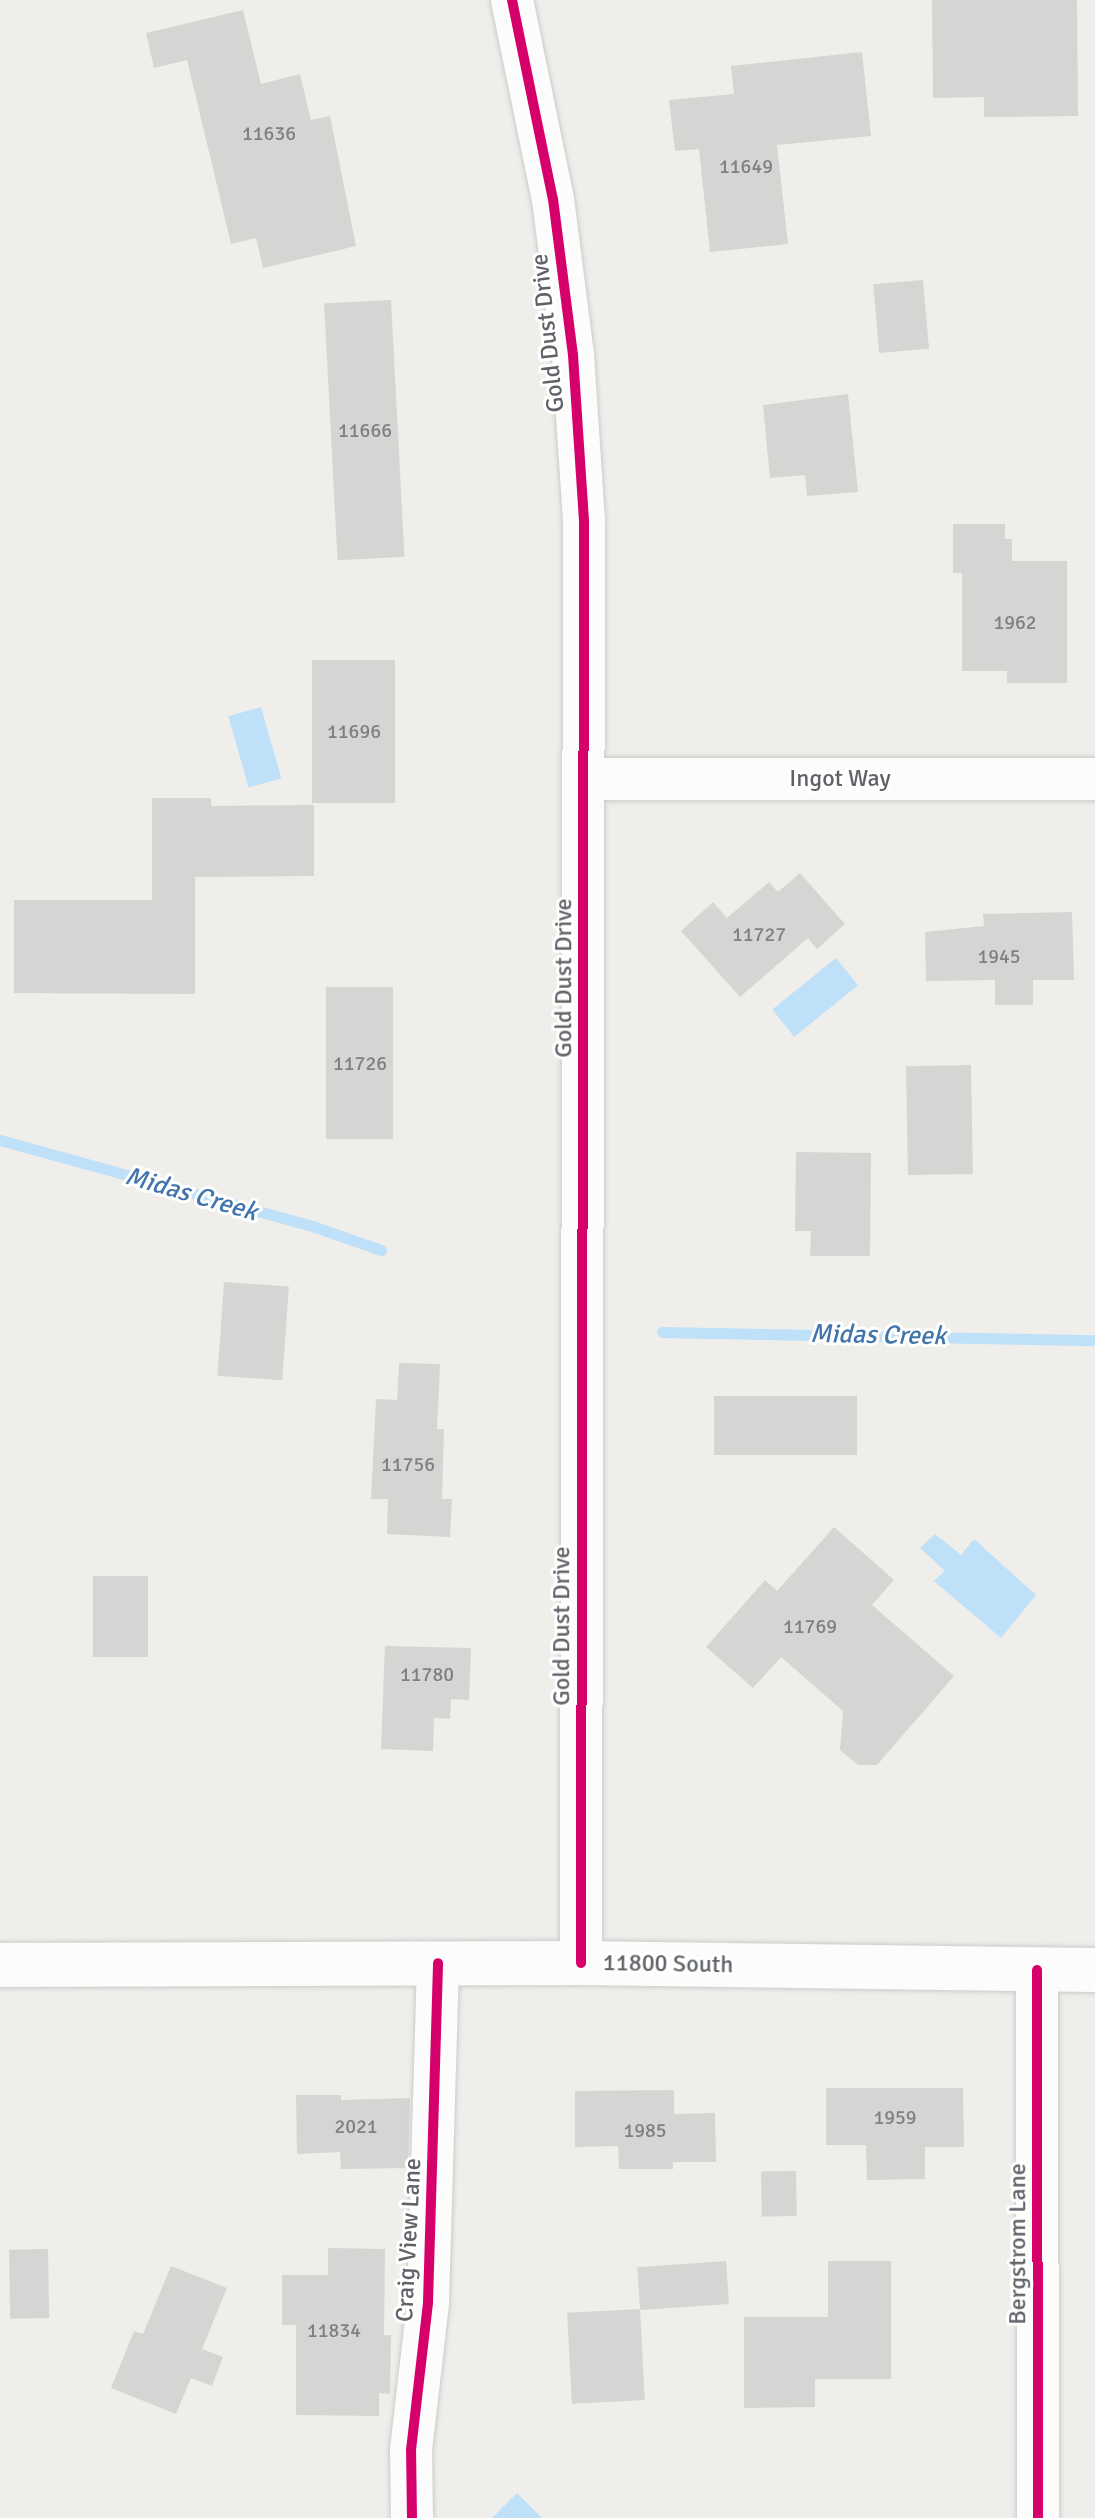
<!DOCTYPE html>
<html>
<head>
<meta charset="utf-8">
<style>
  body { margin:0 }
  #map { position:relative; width:1095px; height:2518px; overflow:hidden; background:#efeeea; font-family:Signika,sans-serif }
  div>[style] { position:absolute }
  .water>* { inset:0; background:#bfe0f9; transform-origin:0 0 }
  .stream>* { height:11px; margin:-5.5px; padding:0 5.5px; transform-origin:5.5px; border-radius:5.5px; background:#bfe0f9 }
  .building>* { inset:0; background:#d6d5d3; transform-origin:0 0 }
  .roads { filter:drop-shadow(0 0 2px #cbcccc) drop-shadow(0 0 2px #cbcccc) }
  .minor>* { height:42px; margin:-21px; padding:0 21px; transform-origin:21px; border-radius:21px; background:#fdfcfc }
  .secondary>* { height:44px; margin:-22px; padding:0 22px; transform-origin:22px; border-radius:22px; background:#fdfcfc }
  .cycleway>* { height:10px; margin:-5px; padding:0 5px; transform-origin:5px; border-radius:5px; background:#d6006c }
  span { translate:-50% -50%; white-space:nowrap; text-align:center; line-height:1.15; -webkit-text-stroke:6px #fff; paint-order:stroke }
  .number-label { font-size:20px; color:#7e8184 }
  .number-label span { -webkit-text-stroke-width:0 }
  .street-label { font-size:24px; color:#5f6368 }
  .water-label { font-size:26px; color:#4174aa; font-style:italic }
</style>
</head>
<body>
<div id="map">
  <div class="water">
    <div style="left:261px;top:707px;width:74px;height:34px;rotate:74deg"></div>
    <div style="left:836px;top:958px;width:35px;height:82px;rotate:51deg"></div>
    <div style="clip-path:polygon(935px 1534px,961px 1555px,974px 1539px,1036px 1595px,1001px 1638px,934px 1581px,945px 1571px,920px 1548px)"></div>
    <div style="clip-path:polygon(517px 2493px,542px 2518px,492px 2518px)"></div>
  </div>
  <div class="stream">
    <div style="left:0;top:1140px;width:327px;rotate:15.4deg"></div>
    <div style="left:315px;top:1227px;width:70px;rotate:19.2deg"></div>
    <div style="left:662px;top:1332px;width:433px;rotate:1.1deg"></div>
  </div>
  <div class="building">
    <div style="clip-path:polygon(932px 0,1077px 0,1078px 116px,984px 117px,984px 97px,933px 98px)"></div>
    <div style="clip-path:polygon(243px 10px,261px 84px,300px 74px,311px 120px,330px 116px,356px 246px,263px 268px,256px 238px,231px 244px,187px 60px,154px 68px,146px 33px)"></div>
    <div style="clip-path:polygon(862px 52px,871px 136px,777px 145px,788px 244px,710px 252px,699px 149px,675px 151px,669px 100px,734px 94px,731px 66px)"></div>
    <div style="left:923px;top:280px;width:69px;height:50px;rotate:85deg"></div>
    <div style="left:391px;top:300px;width:257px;height:67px;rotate:87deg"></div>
    <div style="clip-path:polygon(848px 394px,858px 492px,807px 496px,805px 475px,770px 478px,763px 405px)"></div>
    <div style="clip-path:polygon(953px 524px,1005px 524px,1005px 539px,1012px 539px,1012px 561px,1067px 561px,1067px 683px,1007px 683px,1007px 671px,962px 671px,962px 573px,953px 573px)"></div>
    <div style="left:312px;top:660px;width:83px;height:143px"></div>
    <div style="clip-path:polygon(152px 798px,211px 798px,211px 806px,314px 805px,314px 876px,195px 877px,195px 994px,14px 993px,14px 900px,152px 900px)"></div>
    <div style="clip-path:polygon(800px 873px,845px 924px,817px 949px,808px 938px,740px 997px,681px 931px,713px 902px,727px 918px,769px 882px,778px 892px)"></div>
    <div style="clip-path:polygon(1072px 912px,1074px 980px,1033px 980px,1033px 1005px,995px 1005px,995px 980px,926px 981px,925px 932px,984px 926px,983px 914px)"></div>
    <div style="left:326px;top:987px;width:67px;height:152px"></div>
    <div style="left:971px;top:1065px;width:109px;height:65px;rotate:89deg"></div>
    <div style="clip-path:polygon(796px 1152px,871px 1153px,870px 1256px,810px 1256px,811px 1231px,795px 1231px)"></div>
    <div style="left:224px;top:1282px;width:65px;height:94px;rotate:4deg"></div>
    <div style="clip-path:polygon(399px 1363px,440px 1364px,437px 1429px,444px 1429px,442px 1499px,452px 1499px,450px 1537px,387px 1534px,388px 1499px,371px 1499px,376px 1399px,397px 1400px)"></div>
    <div style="left:714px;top:1396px;width:143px;height:59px"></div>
    <div style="clip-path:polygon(834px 1527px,894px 1580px,872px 1605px,954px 1676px,877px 1765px,858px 1765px,840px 1750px,843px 1711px,781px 1657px,753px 1688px,706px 1647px,765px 1580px,777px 1591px)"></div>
    <div style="left:93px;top:1576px;width:55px;height:81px"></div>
    <div style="clip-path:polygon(385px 1646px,471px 1648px,469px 1700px,451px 1699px,450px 1719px,434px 1718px,433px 1751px,381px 1749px)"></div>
    <div style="clip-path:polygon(826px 2088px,963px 2088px,964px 2147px,925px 2147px,925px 2179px,867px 2180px,866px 2145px,826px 2145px)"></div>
    <div style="clip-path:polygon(674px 2090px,674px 2114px,715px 2113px,716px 2162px,673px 2162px,673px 2169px,619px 2169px,618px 2146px,575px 2147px,575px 2091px)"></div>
    <div style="clip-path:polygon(296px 2095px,341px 2095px,341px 2100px,410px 2098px,408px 2168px,341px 2169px,340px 2152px,297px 2154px)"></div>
    <div style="left:796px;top:2171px;width:45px;height:35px;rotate:89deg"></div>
    <div style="clip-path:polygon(328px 2248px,385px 2249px,384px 2335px,391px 2335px,390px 2394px,379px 2393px,379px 2416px,296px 2415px,296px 2325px,282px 2325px,282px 2275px,328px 2275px)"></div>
    <div style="left:48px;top:2249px;width:69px;height:39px;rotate:89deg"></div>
    <div style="left:726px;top:2261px;width:43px;height:89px;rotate:86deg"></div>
    <div style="clip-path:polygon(828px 2261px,891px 2261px,891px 2379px,815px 2379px,815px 2407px,744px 2408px,744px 2317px,828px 2317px)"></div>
    <div style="clip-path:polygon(171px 2266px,227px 2288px,202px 2349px,223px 2357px,212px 2386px,191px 2378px,176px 2414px,111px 2388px,134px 2331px,143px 2334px)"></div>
    <div style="left:640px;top:2309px;width:91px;height:73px;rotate:87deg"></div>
  </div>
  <div class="roads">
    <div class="minor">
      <div style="left:512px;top:0;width:203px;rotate:78.4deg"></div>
      <div style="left:553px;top:199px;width:157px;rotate:82.7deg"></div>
      <div style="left:573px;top:355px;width:167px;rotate:86.2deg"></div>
      <div style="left:584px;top:522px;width:1441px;rotate:90.12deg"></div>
      <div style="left:585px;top:779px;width:510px"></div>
      <div style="left:1037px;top:1970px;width:548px;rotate:89.9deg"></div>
      <div style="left:412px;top:2518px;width:68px;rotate:-90.8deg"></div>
      <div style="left:411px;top:2450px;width:149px;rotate:-83.4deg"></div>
      <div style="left:428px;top:2302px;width:339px;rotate:-88.3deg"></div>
    </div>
    <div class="secondary">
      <div style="left:0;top:1965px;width:581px;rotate:-0.2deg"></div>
      <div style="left:581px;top:1963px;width:514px;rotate:0.78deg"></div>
    </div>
  </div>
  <div class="cycleway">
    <div style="left:512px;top:0;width:203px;rotate:78.4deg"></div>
    <div style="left:553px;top:199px;width:157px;rotate:82.7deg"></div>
    <div style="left:573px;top:355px;width:167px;rotate:86.2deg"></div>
    <div style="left:584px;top:522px;width:1441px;rotate:90.12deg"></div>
    <div style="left:1037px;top:1970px;width:548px;rotate:89.9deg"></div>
    <div style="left:412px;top:2518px;width:68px;rotate:-90.8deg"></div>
    <div style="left:411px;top:2450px;width:149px;rotate:-83.4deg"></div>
    <div style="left:428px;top:2302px;width:339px;rotate:-88.3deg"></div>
  </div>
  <div class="number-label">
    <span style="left:269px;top:133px">11636</span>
    <span style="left:746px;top:166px">11649</span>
    <span style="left:365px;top:430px">11666</span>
    <span style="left:1015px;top:622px">1962</span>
    <span style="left:354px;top:731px">11696</span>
    <span style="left:759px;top:934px">11727</span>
    <span style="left:999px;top:956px">1945</span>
    <span style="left:360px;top:1063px">11726</span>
    <span style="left:408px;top:1464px">11756</span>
    <span style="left:810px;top:1626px">11769</span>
    <span style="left:427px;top:1674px">11780</span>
    <span style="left:895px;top:2117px">1959</span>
    <span style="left:356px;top:2126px">2021</span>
    <span style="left:645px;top:2130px">1985</span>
    <span style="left:334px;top:2330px">11834</span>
  </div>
  <div class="street-label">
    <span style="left:548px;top:333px;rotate:-96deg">Gold Dust Drive</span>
    <span style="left:840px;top:779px">Ingot Way</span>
    <span style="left:564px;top:978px;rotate:-90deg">Gold Dust Drive</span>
    <span style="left:562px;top:1626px;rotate:-90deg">Gold Dust Drive</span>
    <span style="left:668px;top:1964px;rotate:1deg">11800 South</span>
    <span style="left:409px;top:2240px;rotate:-87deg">Craig View Lane</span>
    <span style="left:1018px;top:2244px;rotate:-90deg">Bergstrom Lane</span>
  </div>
  <div class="water-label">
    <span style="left:191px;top:1195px;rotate:16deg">Midas Creek</span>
    <span style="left:878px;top:1336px;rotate:1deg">Midas Creek</span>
  </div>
</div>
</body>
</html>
